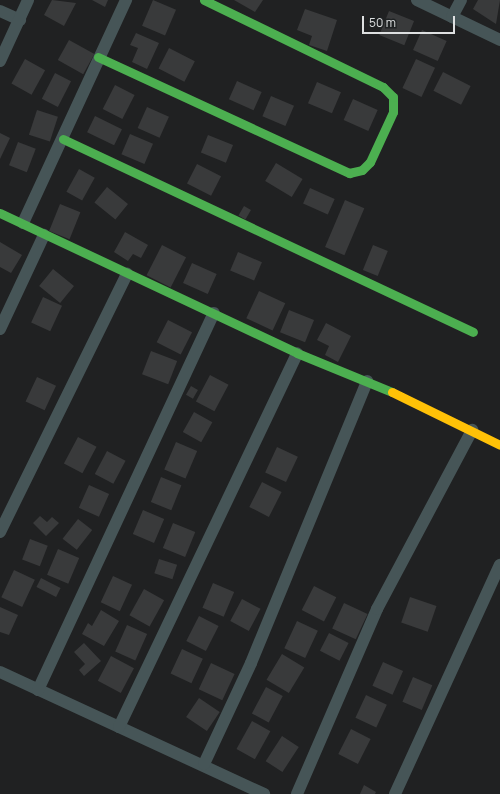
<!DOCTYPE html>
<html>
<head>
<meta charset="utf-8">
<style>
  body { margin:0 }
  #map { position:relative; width:500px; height:794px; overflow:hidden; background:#202122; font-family:Manrope,sans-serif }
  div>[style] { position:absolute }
  .building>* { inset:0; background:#393a3b; transform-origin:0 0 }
  .street>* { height:12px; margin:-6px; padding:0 6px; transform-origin:6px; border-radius:6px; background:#465557 }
  .fast>* { height:9px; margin:-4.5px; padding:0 4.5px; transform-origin:4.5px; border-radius:4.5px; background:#4caf50 }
  .slow>* { height:9px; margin:-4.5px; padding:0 4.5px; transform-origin:4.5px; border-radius:4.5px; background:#ffc107 }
  span { translate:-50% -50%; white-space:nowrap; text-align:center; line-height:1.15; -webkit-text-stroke:3px #1f2223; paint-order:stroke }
  .scale { position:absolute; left:362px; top:16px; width:93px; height:18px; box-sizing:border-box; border:2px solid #dee0e1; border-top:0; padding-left:5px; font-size:12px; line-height:14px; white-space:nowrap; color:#dee0e1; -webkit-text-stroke:3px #1f2223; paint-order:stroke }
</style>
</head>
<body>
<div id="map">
  <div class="building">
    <div style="clip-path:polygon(52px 0,76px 3px,64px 26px,44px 15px)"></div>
    <div style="clip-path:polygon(92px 0,108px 0,105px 7px)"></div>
    <div style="left:153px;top:0;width:25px;height:28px;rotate:23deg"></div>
    <div style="clip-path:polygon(234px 0,263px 0,255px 12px)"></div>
    <div style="clip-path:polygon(478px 0,500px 0,496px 24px,473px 9px)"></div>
    <div style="clip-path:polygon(305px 9px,337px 20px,327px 51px,309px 45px,312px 36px,297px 30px)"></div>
    <div style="left:389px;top:11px;width:27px;height:26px;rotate:22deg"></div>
    <div style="left:422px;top:30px;width:27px;height:22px;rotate:24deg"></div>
    <div style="clip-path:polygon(136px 33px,159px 43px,147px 69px,132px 62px,138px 48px,130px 45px)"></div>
    <div style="left:69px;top:40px;width:29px;height:23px;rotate:29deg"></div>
    <div style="left:169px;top:48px;width:29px;height:23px;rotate:27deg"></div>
    <div style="left:25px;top:59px;width:23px;height:28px;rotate:29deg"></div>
    <div style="left:416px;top:59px;width:21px;height:32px;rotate:25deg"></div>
    <div style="left:443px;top:72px;width:31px;height:21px;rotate:27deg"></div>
    <div style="left:55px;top:73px;width:18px;height:29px;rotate:27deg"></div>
    <div style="left:237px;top:81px;width:27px;height:20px;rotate:24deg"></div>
    <div style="left:317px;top:82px;width:26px;height:23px;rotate:23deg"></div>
    <div style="left:115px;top:85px;width:22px;height:27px;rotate:27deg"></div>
    <div style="left:271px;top:96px;width:25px;height:22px;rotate:23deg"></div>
    <div style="left:353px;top:99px;width:27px;height:23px;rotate:24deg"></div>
    <div style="left:147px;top:107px;width:24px;height:23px;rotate:24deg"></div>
    <div style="left:37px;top:110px;width:22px;height:26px;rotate:18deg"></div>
    <div style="left:95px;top:116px;width:30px;height:18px;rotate:26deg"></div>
    <div style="clip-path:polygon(0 133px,10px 138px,0 159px)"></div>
    <div style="left:130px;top:134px;width:25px;height:22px;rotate:23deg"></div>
    <div style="left:208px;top:135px;width:27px;height:19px;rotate:22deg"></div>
    <div style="left:18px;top:142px;width:19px;height:25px;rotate:21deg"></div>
    <div style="left:276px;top:163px;width:31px;height:21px;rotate:31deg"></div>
    <div style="left:197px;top:164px;width:27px;height:22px;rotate:27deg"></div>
    <div style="left:79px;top:169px;width:18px;height:26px;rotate:29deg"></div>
    <div style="left:107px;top:187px;width:27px;height:20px;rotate:39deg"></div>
    <div style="left:310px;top:188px;width:27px;height:17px;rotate:24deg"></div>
    <div style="left:345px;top:200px;width:21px;height:51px;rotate:23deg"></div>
    <div style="left:60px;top:204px;width:22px;height:29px;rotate:22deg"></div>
    <div style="left:244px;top:206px;width:8px;height:11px;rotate:30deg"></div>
    <div style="clip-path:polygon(125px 232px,148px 245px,141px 258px,133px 254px,128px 261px,114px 252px)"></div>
    <div style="clip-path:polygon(0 242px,22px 255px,11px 273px,0 267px)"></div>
    <div style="left:162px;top:245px;width:27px;height:34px;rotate:27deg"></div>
    <div style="left:373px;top:245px;width:16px;height:27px;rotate:22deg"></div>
    <div style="left:238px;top:252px;width:26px;height:20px;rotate:23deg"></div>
    <div style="left:192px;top:263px;width:27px;height:22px;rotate:24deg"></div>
    <div style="left:53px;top:269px;width:27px;height:22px;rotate:39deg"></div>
    <div style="left:259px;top:291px;width:29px;height:30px;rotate:25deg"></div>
    <div style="left:43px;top:297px;width:21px;height:28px;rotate:25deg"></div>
    <div style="left:289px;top:310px;width:27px;height:24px;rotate:22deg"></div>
    <div style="left:168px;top:320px;width:27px;height:25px;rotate:27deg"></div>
    <div style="clip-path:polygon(326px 323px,351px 336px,338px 362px,325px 355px,329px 346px,317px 340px)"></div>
    <div style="left:151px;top:351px;width:28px;height:25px;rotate:21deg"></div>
    <div style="left:210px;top:375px;width:21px;height:30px;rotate:28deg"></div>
    <div style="left:37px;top:377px;width:21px;height:27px;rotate:25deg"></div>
    <div style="left:191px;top:386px;width:8px;height:10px;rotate:30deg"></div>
    <div style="left:194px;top:412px;width:21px;height:23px;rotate:29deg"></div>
    <div style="left:78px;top:437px;width:21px;height:30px;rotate:28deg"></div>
    <div style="left:176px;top:442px;width:23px;height:30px;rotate:23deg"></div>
    <div style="left:277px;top:447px;width:23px;height:28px;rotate:25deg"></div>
    <div style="left:107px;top:451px;width:21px;height:26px;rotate:28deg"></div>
    <div style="left:161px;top:477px;width:22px;height:27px;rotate:22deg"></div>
    <div style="left:262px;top:482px;width:22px;height:28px;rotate:27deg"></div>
    <div style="left:89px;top:485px;width:22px;height:25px;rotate:24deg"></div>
    <div style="left:143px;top:510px;width:23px;height:26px;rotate:23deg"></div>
    <div style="clip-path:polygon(40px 516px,47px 522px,52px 517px,59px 523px,46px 536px,33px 523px)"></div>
    <div style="left:78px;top:519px;width:18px;height:25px;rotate:38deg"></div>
    <div style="left:173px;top:523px;width:24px;height:27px;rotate:22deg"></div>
    <div style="left:30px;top:539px;width:19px;height:22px;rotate:21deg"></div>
    <div style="left:58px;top:549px;width:23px;height:28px;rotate:23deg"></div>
    <div style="left:159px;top:559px;width:19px;height:15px;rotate:18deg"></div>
    <div style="left:14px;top:570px;width:23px;height:30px;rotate:25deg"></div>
    <div style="left:113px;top:576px;width:21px;height:29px;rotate:25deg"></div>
    <div style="left:41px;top:578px;width:22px;height:10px;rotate:27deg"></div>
    <div style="left:213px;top:583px;width:23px;height:27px;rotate:23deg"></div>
    <div style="left:314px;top:586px;width:25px;height:27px;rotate:27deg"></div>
    <div style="left:144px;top:589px;width:23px;height:30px;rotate:29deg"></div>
    <div style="left:410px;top:597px;width:28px;height:27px;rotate:19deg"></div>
    <div style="left:242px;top:599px;width:21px;height:25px;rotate:28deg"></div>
    <div style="left:344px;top:603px;width:26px;height:28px;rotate:25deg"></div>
    <div style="clip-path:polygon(0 607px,18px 615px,9px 635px,0 632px)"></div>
    <div style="clip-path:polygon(101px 610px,119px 621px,104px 646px,82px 634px,88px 623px,92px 626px)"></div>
    <div style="left:199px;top:616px;width:22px;height:28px;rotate:27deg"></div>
    <div style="left:297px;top:621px;width:23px;height:30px;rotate:25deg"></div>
    <div style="left:127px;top:625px;width:22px;height:29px;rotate:24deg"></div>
    <div style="left:329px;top:633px;width:22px;height:20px;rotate:27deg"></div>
    <div style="clip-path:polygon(84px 643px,101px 661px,84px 676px,79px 670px,85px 664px,74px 652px)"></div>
    <div style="left:182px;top:649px;width:23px;height:27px;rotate:25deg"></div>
    <div style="left:282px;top:654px;width:26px;height:30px;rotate:31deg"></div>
    <div style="left:111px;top:656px;width:26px;height:28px;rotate:28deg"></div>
    <div style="left:383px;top:662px;width:22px;height:26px;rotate:24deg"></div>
    <div style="left:211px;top:663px;width:26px;height:29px;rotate:25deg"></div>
    <div style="left:413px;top:677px;width:21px;height:27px;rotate:23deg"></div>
    <div style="left:266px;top:687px;width:19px;height:30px;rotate:28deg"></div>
    <div style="left:366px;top:695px;width:23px;height:25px;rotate:25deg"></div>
    <div style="left:199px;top:698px;width:25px;height:23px;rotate:34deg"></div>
    <div style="left:252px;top:721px;width:21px;height:32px;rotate:29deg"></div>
    <div style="left:351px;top:729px;width:22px;height:28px;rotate:27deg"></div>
    <div style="left:282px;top:736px;width:20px;height:30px;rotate:33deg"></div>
    <div style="clip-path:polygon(364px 785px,376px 792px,375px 794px,360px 794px)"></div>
  </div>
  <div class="street">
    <div style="left:417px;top:0;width:92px;rotate:25.7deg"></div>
    <div style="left:0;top:11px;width:22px;rotate:24deg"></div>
    <div style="left:452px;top:17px;width:19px;rotate:-62deg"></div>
    <div style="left:0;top:61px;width:67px;rotate:-65.3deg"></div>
    <div style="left:23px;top:223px;width:246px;rotate:-65.2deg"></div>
    <div style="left:0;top:329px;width:104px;rotate:-64.9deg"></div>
    <div style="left:0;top:532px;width:288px;rotate:-63.8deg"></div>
    <div style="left:0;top:672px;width:291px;rotate:24.8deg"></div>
    <div style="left:38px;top:690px;width:416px;rotate:-65deg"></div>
    <div style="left:119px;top:727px;width:414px;rotate:-64.5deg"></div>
    <div style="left:204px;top:764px;width:111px;rotate:-65deg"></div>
    <div style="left:251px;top:663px;width:305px;rotate:-67.6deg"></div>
    <div style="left:297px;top:794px;width:202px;rotate:-66.6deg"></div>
    <div style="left:377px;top:609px;width:203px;rotate:-62deg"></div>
    <div style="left:395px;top:794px;width:252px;rotate:-65.4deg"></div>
  </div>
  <div class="fast">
    <div style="left:98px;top:57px;width:277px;rotate:24.8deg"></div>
    <div style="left:349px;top:173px;width:13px;rotate:-13deg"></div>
    <div style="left:362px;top:170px;width:11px;rotate:-45deg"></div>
    <div style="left:370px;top:162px;width:55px;rotate:-65.3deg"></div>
    <div style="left:393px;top:112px;width:15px;rotate:-90deg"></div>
    <div style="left:393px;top:97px;width:14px;rotate:-135deg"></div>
    <div style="left:383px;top:87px;width:199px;rotate:-154.1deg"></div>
    <div style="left:63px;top:139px;width:453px;rotate:25.2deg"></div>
    <div style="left:0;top:213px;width:328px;rotate:25.2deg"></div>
    <div style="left:297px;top:353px;width:103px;rotate:22.3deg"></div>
  </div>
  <div class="slow">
    <div style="left:392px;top:392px;width:120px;rotate:26.1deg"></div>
  </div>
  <div class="scale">50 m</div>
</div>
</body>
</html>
